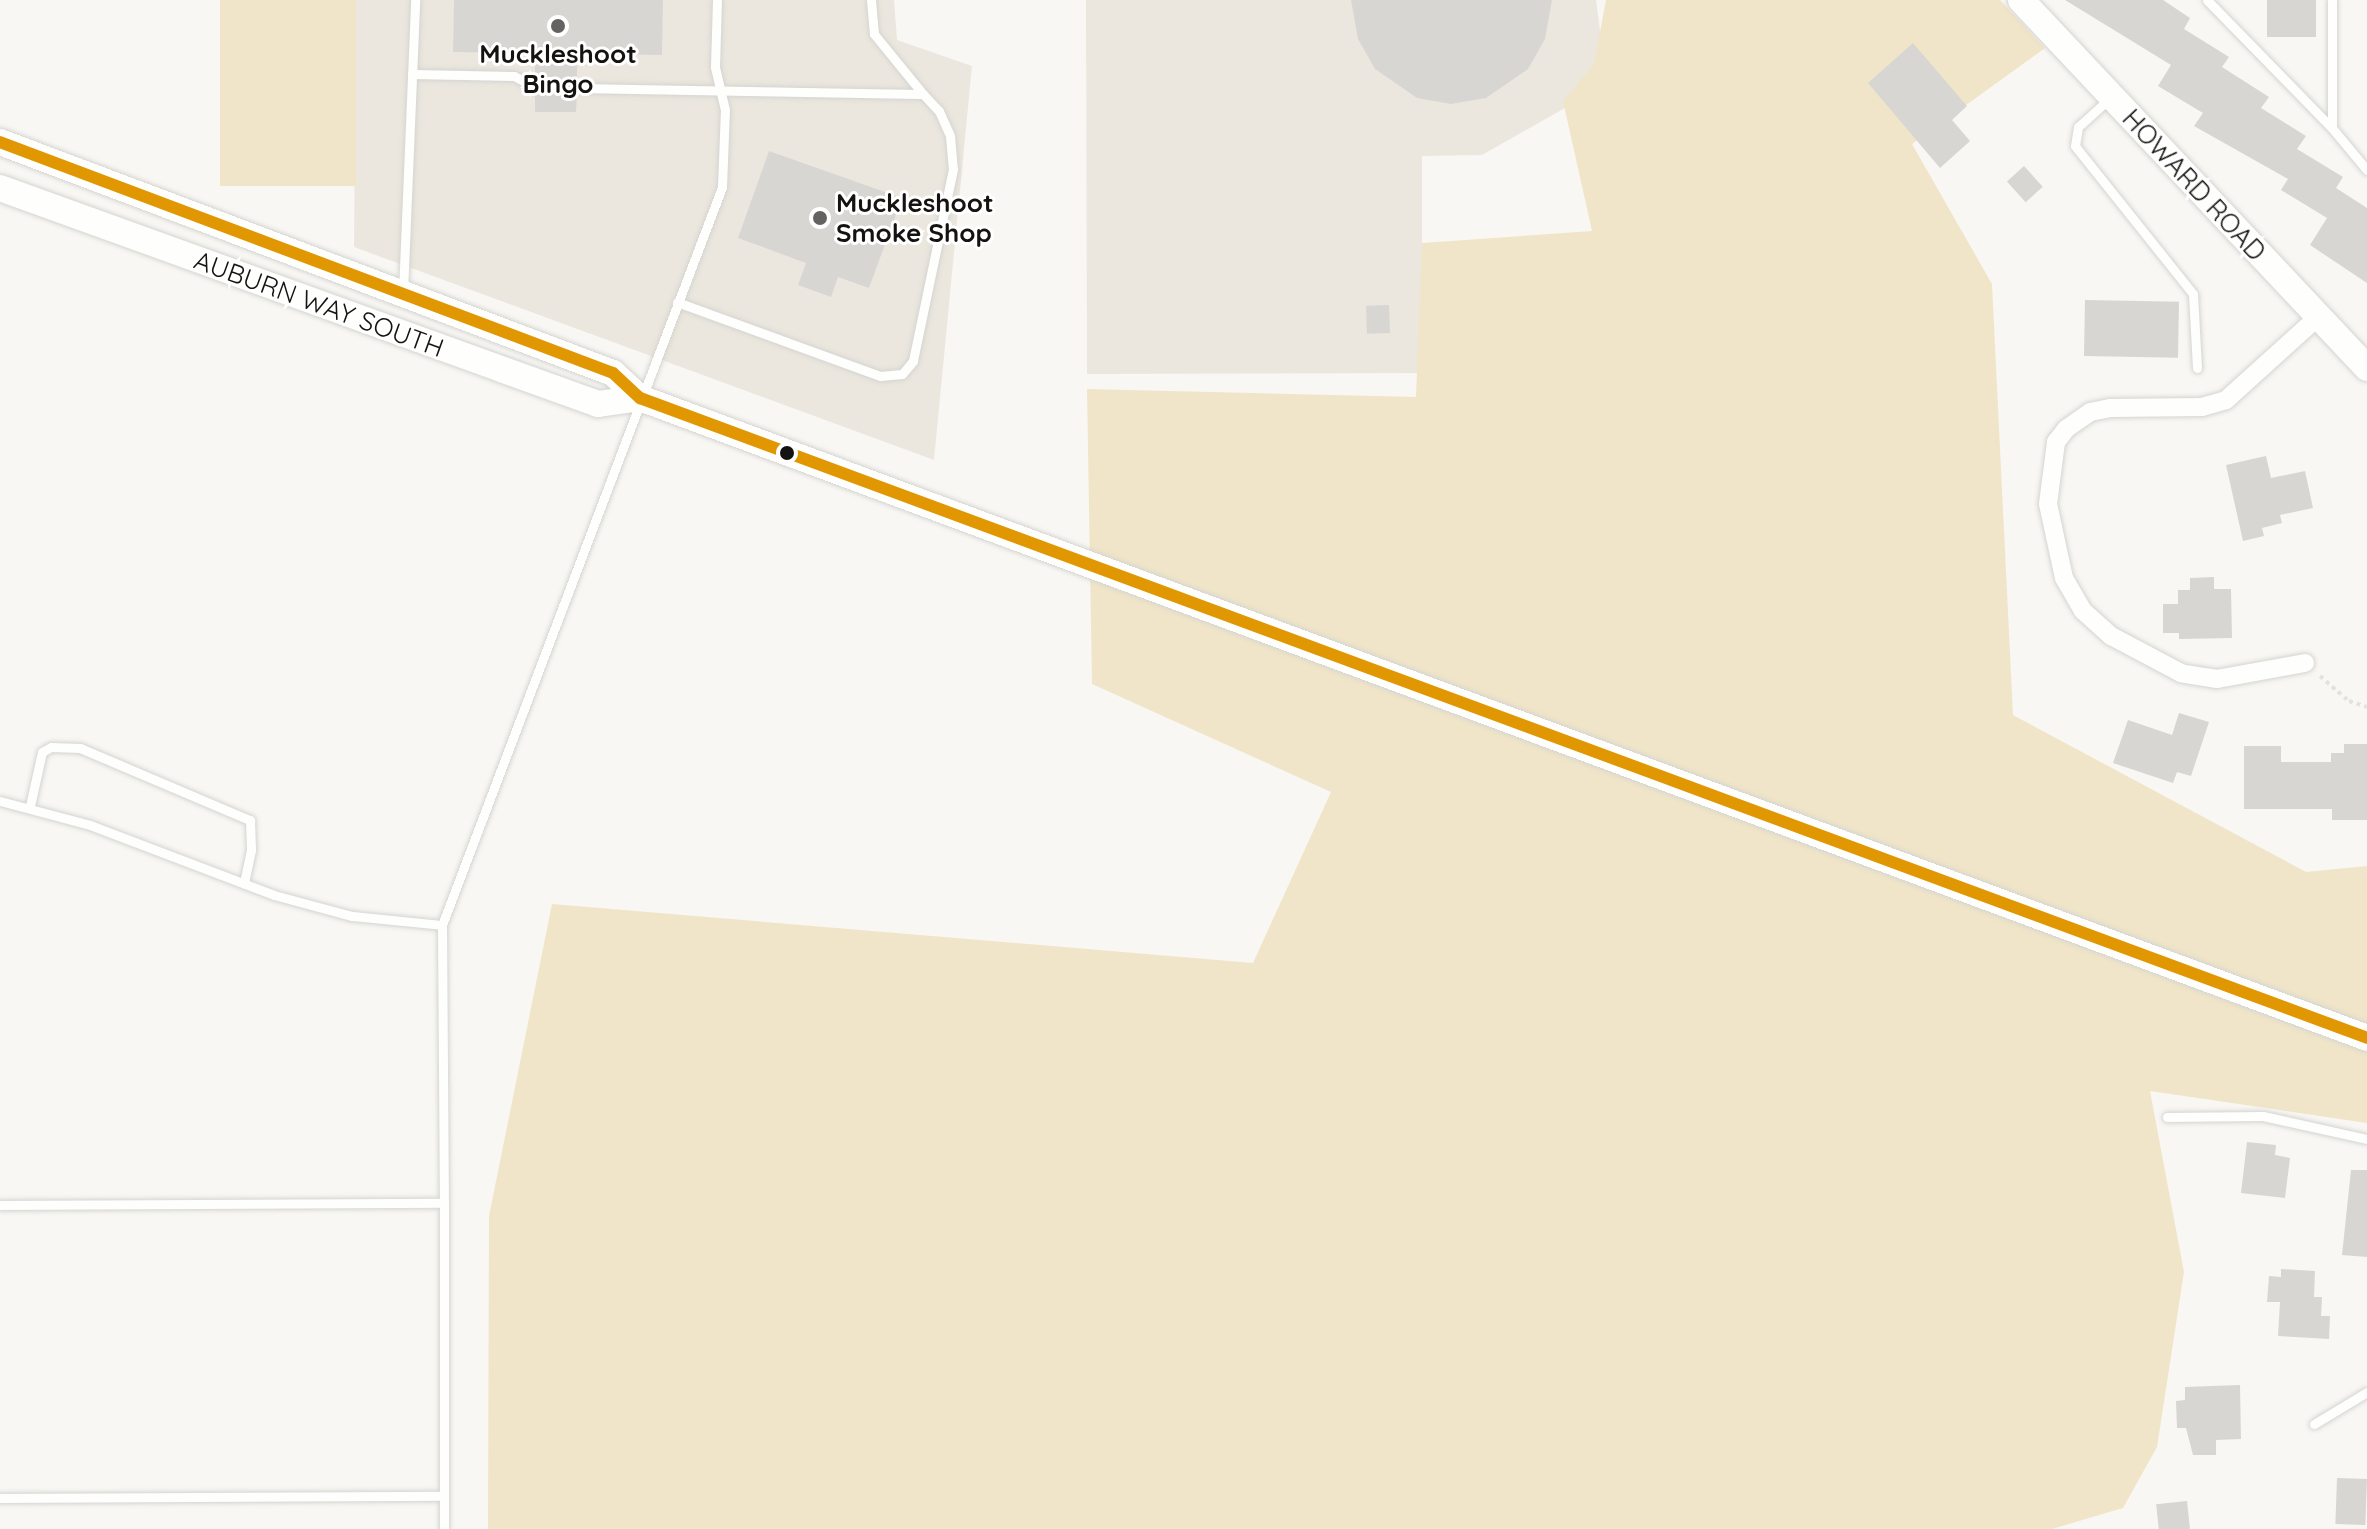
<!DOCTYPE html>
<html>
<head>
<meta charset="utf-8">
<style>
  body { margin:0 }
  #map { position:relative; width:2367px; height:1529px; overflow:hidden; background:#f8f7f3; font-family:Quicksand,sans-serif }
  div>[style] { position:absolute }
  .built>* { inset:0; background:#ebe7de }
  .green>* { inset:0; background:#f0e5c8; transform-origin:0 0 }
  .building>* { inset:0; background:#d7d6d3; transform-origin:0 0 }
  .path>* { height:4px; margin-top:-2px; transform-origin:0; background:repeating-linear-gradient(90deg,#e2e2e0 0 4px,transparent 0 8px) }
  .roads { filter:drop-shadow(0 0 2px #d4d4d1) drop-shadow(0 0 2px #d4d4d1) }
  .lane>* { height:9px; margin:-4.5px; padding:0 4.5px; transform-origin:4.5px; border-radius:4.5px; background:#fefefd }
  .street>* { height:18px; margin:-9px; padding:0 9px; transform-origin:9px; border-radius:9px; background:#fefefd }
  .secondary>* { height:26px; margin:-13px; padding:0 13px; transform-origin:13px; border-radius:13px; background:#fefefd }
  .bus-1>* { height:12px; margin:-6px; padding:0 6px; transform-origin:6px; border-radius:6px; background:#e09702 }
  .dots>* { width:22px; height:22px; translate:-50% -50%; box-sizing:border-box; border:4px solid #fff; border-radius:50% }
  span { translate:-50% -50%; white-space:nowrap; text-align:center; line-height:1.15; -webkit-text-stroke:6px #fff; paint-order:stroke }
  .poi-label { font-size:26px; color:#141311; font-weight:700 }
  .left { translate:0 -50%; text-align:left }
  .street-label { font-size:26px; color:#141311 }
</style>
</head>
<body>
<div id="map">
  <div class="built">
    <div style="clip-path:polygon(356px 0,894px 0,897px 40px,972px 66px,934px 460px,354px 247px)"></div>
    <div style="clip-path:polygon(1086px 0,1596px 0,1607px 84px,1482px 155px,1422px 156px,1422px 373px,1087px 374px)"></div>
  </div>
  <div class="green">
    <div style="left:220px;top:0;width:136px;height:186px"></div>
    <div style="clip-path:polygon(1606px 0,2000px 0,2045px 48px,1912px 144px,1992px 284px,2013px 715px,2306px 872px,2367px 866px,2367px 1123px,2150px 1091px,2184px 1272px,2157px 1447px,2123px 1508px,2052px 1529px,488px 1529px,489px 1216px,552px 904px,1253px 963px,1331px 792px,1092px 684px,1087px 389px,1416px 397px,1422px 243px,1592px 231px,1563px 101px,1594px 64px)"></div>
  </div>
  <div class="building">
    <div style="clip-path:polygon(454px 0,663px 0,662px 55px,577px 54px,577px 81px,570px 89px,577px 95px,576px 112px,535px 112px,535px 94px,542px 87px,535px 78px,535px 53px,453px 52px)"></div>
    <div style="clip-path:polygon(1351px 0,1552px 0,1545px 39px,1528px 69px,1486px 98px,1451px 104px,1417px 98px,1375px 69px,1358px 39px)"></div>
    <div style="clip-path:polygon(2065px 0,2163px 0,2190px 18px,2184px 29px,2229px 57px,2222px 67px,2269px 97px,2261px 108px,2306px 136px,2297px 149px,2343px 177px,2336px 188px,2367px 208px,2367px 283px,2310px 245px,2327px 218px,2281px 190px,2288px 179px,2194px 126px,2203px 113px,2158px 86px,2171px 65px)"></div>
    <div style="left:2316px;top:0;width:37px;height:49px;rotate:90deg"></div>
    <div style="clip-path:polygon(1913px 43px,1967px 106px,1952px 120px,1970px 141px,1940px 168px,1868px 83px)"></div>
    <div style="clip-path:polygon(769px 151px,902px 198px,869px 288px,838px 277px,831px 297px,798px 285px,806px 263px,738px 238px)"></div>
    <div style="left:2024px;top:166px;width:28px;height:23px;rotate:48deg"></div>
    <div style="left:2085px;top:300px;width:94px;height:56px;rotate:1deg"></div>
    <div style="left:1389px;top:305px;width:28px;height:23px;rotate:88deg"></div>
    <div style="clip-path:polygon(2266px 456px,2271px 478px,2305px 471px,2313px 508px,2280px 515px,2282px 523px,2262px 528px,2264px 536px,2243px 541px,2226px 465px)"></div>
    <div style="clip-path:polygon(2214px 577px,2214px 589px,2231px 589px,2232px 638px,2179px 639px,2179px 633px,2163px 633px,2163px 604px,2178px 604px,2178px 590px,2190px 590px,2190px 578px)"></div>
    <div style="clip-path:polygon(2179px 713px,2209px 722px,2191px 776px,2177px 772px,2173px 783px,2113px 763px,2128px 720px,2172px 735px)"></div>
    <div style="clip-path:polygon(2344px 744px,2367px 744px,2367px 820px,2332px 820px,2332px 809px,2244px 809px,2244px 746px,2281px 746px,2281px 762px,2331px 762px,2331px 753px,2344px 753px)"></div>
    <div style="clip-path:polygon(2247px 1142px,2276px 1145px,2275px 1155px,2290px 1158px,2285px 1198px,2241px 1193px)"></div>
    <div style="clip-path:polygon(2351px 1170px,2367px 1170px,2367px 1257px,2342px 1255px)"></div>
    <div style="clip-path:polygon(2281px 1269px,2315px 1271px,2314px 1297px,2322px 1297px,2321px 1316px,2330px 1316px,2329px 1339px,2278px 1336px,2280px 1302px,2267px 1302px,2269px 1276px,2281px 1277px)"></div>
    <div style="clip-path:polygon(2240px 1385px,2241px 1439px,2216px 1440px,2216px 1455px,2193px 1455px,2186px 1428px,2177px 1428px,2176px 1401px,2185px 1400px,2185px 1387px)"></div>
    <div style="left:2337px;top:1478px;width:30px;height:46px;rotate:2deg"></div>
    <div style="left:2187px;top:1501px;width:28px;height:31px;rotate:84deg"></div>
  </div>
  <div class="path">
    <div style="left:2320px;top:676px;width:38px;rotate:41deg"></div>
    <div style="left:2349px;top:701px;width:19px;rotate:18deg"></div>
  </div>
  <div class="roads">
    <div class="lane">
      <div style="left:871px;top:0;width:34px;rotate:85deg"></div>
      <div style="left:874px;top:34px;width:77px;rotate:50.8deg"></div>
      <div style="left:2207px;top:0;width:179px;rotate:45.7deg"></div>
      <div style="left:2332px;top:128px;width:55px;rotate:50.2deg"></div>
      <div style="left:2332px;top:0;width:128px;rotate:90deg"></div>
      <div style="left:412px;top:74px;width:102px;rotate:1.1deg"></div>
      <div style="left:514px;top:76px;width:24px;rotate:28deg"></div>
      <div style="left:577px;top:88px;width:346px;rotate:1deg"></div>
      <div style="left:923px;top:94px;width:23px;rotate:47deg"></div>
      <div style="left:939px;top:111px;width:27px;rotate:66deg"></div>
      <div style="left:950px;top:136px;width:33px;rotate:85deg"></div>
      <div style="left:953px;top:169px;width:196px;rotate:101.8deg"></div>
      <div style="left:913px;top:361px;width:17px;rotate:130deg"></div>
      <div style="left:902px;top:374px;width:22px;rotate:175deg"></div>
      <div style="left:880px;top:376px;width:216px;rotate:-160deg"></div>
      <div style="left:2109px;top:99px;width:42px;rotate:137.9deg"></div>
      <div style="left:2078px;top:127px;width:19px;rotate:99deg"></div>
      <div style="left:2075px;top:146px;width:189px;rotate:51.4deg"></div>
      <div style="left:2193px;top:294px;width:74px;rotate:86.9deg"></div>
      <div style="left:403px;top:292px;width:292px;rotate:-87.6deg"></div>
      <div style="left:0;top:801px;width:93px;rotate:14.9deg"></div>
      <div style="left:90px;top:825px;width:197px;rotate:20.8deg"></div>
      <div style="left:274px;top:895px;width:81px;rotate:15.1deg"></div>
      <div style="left:352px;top:916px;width:90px;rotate:5.7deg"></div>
      <div style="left:442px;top:925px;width:789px;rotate:-69.22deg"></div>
      <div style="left:722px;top:187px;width:77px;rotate:-87.8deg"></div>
      <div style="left:725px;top:110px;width:44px;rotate:-103.1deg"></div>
      <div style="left:715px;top:67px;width:67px;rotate:-88.3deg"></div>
      <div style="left:30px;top:806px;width:55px;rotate:-77.5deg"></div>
      <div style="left:42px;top:752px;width:10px;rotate:-29deg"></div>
      <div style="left:51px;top:747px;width:29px;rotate:2deg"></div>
      <div style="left:80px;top:748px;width:185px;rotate:23deg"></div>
      <div style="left:250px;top:820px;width:30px;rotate:88deg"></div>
      <div style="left:251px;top:850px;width:34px;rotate:102deg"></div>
      <div style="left:442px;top:925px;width:278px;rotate:89.6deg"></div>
      <div style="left:2167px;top:1117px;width:96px;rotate:-0.6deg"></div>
      <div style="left:2263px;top:1116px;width:107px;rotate:12.5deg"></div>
      <div style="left:0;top:1205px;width:444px;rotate:-0.3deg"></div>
      <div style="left:444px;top:1203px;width:326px;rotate:90deg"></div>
      <div style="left:2314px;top:1424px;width:62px;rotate:-31.1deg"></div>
      <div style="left:0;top:1498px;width:444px;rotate:-0.3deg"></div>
    </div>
    <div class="street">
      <div style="left:2305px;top:663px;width:89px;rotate:169.7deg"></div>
      <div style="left:2217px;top:679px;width:36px;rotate:-171deg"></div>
      <div style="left:2181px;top:673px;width:79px;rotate:-152.1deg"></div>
      <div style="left:2111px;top:636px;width:38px;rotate:-138deg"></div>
      <div style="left:2083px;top:611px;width:38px;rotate:-120deg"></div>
      <div style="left:2064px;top:578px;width:76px;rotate:-102.2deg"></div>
      <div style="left:2048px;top:504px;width:63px;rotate:-82.6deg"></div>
      <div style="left:2056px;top:442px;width:16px;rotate:-52deg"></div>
      <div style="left:2066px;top:429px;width:29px;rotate:-35deg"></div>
      <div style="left:2090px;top:412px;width:20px;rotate:-11deg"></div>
      <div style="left:2110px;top:408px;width:92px;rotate:-0.6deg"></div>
      <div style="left:2202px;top:407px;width:25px;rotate:-16deg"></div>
      <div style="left:2226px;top:400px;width:124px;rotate:-42.1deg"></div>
    </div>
    <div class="secondary">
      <div style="left:2021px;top:0;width:505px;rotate:46.76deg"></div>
      <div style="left:0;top:142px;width:655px;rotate:20.65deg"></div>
      <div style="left:613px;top:373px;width:37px;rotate:43deg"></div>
      <div style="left:640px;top:398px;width:1842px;rotate:20.33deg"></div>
      <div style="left:0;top:188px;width:636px;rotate:19.86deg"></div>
      <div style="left:598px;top:404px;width:42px;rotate:-8.1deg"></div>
    </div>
  </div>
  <div class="bus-1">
    <div style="left:0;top:142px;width:655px;rotate:20.65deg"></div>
    <div style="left:613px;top:373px;width:37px;rotate:43deg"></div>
    <div style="left:640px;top:398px;width:1842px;rotate:20.33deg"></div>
  </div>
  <div class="dots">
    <div style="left:558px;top:26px;background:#646360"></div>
    <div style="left:820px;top:218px;background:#646360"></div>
    <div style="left:787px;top:453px;background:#141311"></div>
  </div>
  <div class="poi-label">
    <span style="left:558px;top:69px">Muckleshoot<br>Bingo</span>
    <span class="left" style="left:836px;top:218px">Muckleshoot<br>Smoke Shop</span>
  </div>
  <div class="street-label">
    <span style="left:2194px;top:185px;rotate:47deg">HOWARD ROAD</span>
    <span style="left:319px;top:304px;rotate:20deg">AUBURN WAY SOUTH</span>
  </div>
</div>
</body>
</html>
